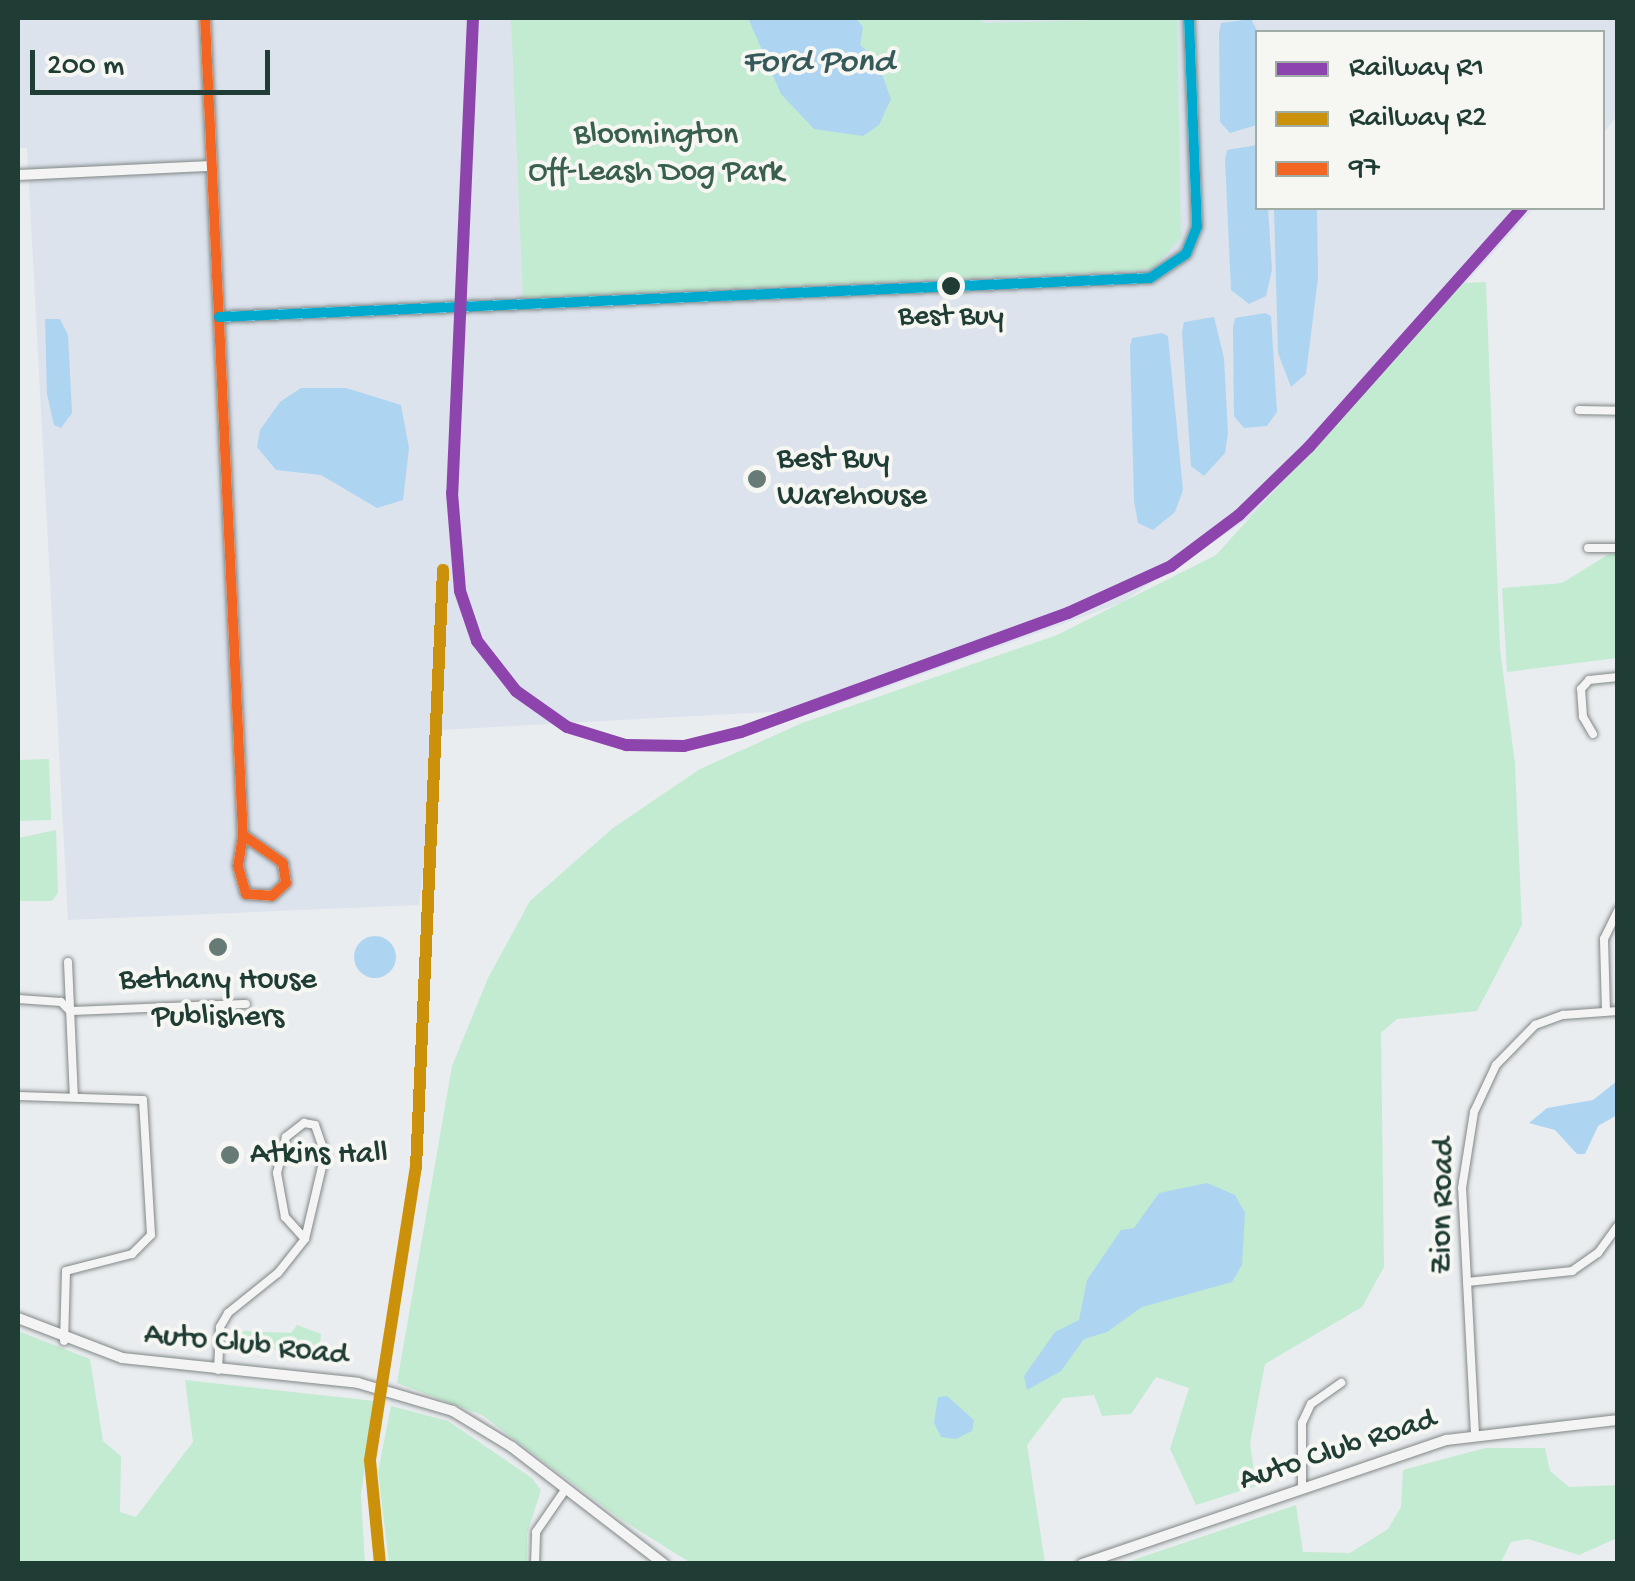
<!DOCTYPE html>
<html>
<head>
<meta charset="utf-8">
<style>
  body { margin:0 }
  #map { position:relative; width:1635px; height:1581px; overflow:hidden; background:#eaedf0; font-family:"Gochi Hand",sans-serif }
  div>[style] { position:absolute }
  .built>* { inset:0; background:#dce3ed }
  .green>* { inset:0; background:#c2ebd1; transform-origin:0 0 }
  .water>* { inset:0; background:#add5f1 }
  .round { border-radius:50% }
  .roads { filter:drop-shadow(0 0 2px #808786) drop-shadow(0 0 2px #808786) }
  .street>* { height:8px; margin:-4px; padding:0 4px; transform-origin:4px; border-radius:4px; background:#f3f4f3 }
  .secondary>* { height:10px; margin:-5px; padding:0 5px; transform-origin:5px; border-radius:5px; background:#f3f4f3 }
  .bus-1>* { height:10px; margin:-5px; padding:0 5px; transform-origin:5px; border-radius:5px; background:#f26522 }
  .bus-2>* { height:10px; margin:-5px; padding:0 5px; transform-origin:5px; border-radius:5px; background:#00a9ce }
  .rail-1>* { height:12px; margin:-6px; padding:0 6px; transform-origin:6px; border-radius:6px; background:#8e44ad }
  .rail-2>* { height:12px; margin:-6px; padding:0 6px; transform-origin:6px; border-radius:6px; background:#cc910a }
  .dots>* { width:28px; height:28px; translate:-50% -50%; box-sizing:border-box; border:5px solid #f6f6f2; border-radius:50% }
  span { translate:-50% -50%; white-space:nowrap; text-align:center; line-height:1.15; -webkit-text-stroke:8px #f6f6f2; paint-order:stroke }
  .bus-label { font-size:30px; color:#1f3d34 }
  .park-label { font-size:32px; color:#39604e }
  .poi-label { font-size:32px; color:#1f3d34 }
  .left { translate:0 -50%; text-align:left }
  .street-label { font-size:32px; color:#1f3d34 }
  .water-label { font-size:35px; color:#36595a; font-style:italic }
  .frame { position:absolute; inset:0; border:20px solid #1f3d34; pointer-events:none }
  .legend { position:absolute; left:1255px; top:30px; width:350px; height:180px; box-sizing:border-box; background:#f6f6f2; border:2px solid #a0aca6; margin:0; padding:12px 18px; list-style:none; font-size:30px; color:#1f3d34 }
  .legend li { display:flex; align-items:center; gap:20px; height:50px }
  .legend b { width:50px; border:2px solid #a0aca6 }
  .scale { position:absolute; left:30px; top:50px; width:240px; height:45px; box-sizing:border-box; border:5px solid #1f3d34; border-top:0; padding-left:12px; font-size:30px; line-height:35px; white-space:nowrap; color:#1f3d34; -webkit-text-stroke:8px #f6f6f2; paint-order:stroke }
</style>
</head>
<body>
<div id="map">
  <div class="built">
    <div style="clip-path:polygon(18px 18px,1617px 18px,1617px 116px,1603px 133px,1602px 32px,1258px 32px,1258px 208px,1534px 208px,1257px 513px,1121px 603px,826px 709px,440px 730px,419px 905px,68px 920px,27px 148px,18px 148px)"></div>
  </div>
  <div class="green">
    <div style="clip-path:polygon(511px 18px,977px 18px,984px 23px,1177px 18px,1181px 238px,1153px 268px,1133px 271px,523px 298px)"></div>
    <div style="clip-path:polygon(1486px 282px,1500px 649px,1515px 764px,1522px 925px,1477px 1011px,1397px 1019px,1381px 1033px,1384px 1267px,1362px 1307px,1265px 1364px,1250px 1443px,1256px 1486px,1196px 1505px,1170px 1449px,1189px 1388px,1156px 1377px,1131px 1414px,1102px 1416px,1094px 1395px,1063px 1398px,1027px 1445px,1045px 1563px,691px 1563px,622px 1520px,482px 1415px,397px 1383px,452px 1066px,488px 978px,530px 901px,613px 828px,700px 769px,802px 723px,1057px 635px,1216px 555px,1463px 283px)"></div>
    <div style="clip-path:polygon(1609px 554px,1617px 554px,1617px 658px,1507px 672px,1502px 588px,1562px 583px)"></div>
    <div style="left:49px;top:759px;width:61px;height:31px;rotate:88deg"></div>
    <div style="clip-path:polygon(56px 830px,58px 893px,52px 901px,18px 901px,18px 838px)"></div>
    <div style="clip-path:polygon(297px 1325px,321px 1334px,320px 1348px,305px 1353px,238px 1346px,243px 1331px,291px 1333px)"></div>
    <div style="clip-path:polygon(18px 1331px,90px 1359px,103px 1441px,121px 1456px,120px 1512px,136px 1517px,193px 1442px,185px 1380px,374px 1401px,361px 1495px,365px 1563px,18px 1563px)"></div>
    <div style="clip-path:polygon(391px 1406px,448px 1421px,532px 1478px,541px 1490px,527px 1534px,527px 1563px,389px 1563px,378px 1472px)"></div>
    <div style="clip-path:polygon(1485px 1448px,1545px 1448px,1550px 1471px,1569px 1487px,1617px 1485px,1617px 1538px,1579px 1555px,1528px 1539px,1511px 1542px,1500px 1564px,1124px 1563px,1296px 1505px,1303px 1552px,1350px 1553px,1388px 1529px,1401px 1507px,1403px 1470px)"></div>
  </div>
  <div class="water">
    <div style="clip-path:polygon(748px 18px,856px 18px,863px 27px,860px 45px,876px 58px,891px 99px,879px 125px,863px 136px,814px 129px,781px 94px)"></div>
    <div style="clip-path:polygon(1251px 19px,1258px 32px,1257px 125px,1230px 133px,1220px 122px,1219px 33px,1221px 23px)"></div>
    <div style="clip-path:polygon(1257px 145px,1258px 208px,1268px 208px,1272px 270px,1266px 296px,1249px 304px,1231px 290px,1225px 159px,1227px 150px)"></div>
    <div style="clip-path:polygon(1274px 208px,1317px 208px,1318px 278px,1306px 374px,1291px 387px,1278px 353px)"></div>
    <div style="clip-path:polygon(1265px 313px,1271px 316px,1277px 412px,1267px 426px,1244px 428px,1234px 416px,1233px 328px,1235px 318px)"></div>
    <div style="clip-path:polygon(1214px 317px,1224px 358px,1228px 433px,1225px 453px,1204px 476px,1191px 466px,1182px 332px,1184px 322px)"></div>
    <div style="clip-path:polygon(45px 319px,60px 319px,68px 335px,72px 413px,61px 428px,54px 425px,47px 394px)"></div>
    <div style="clip-path:polygon(1162px 333px,1168px 336px,1183px 490px,1175px 512px,1153px 530px,1138px 523px,1134px 501px,1130px 347px,1132px 338px)"></div>
    <div style="clip-path:polygon(301px 388px,346px 388px,401px 405px,409px 448px,403px 500px,377px 508px,321px 475px,276px 470px,257px 447px,260px 430px,280px 402px)"></div>
    <div class="round" style="left:354px;top:936px;width:42px;height:42px"></div>
    <div style="clip-path:polygon(1617px 1081px,1617px 1115px,1598px 1126px,1585px 1154px,1577px 1154px,1555px 1130px,1529px 1123px,1547px 1108px,1593px 1100px)"></div>
    <div style="clip-path:polygon(1207px 1183px,1235px 1195px,1245px 1213px,1242px 1265px,1232px 1282px,1142px 1307px,1107px 1332px,1084px 1339px,1061px 1371px,1027px 1390px,1024px 1376px,1055px 1332px,1079px 1320px,1087px 1280px,1121px 1230px,1134px 1228px,1159px 1193px)"></div>
    <div style="clip-path:polygon(947px 1396px,974px 1420px,972px 1431px,956px 1439px,941px 1437px,934px 1423px,938px 1397px)"></div>
  </div>
  <div class="roads">
    <div class="street">
      <div style="left:1579px;top:410px;width:39px;rotate:1deg"></div>
      <div style="left:1588px;top:548px;width:30px"></div>
      <div style="left:1593px;top:734px;width:20px;rotate:-120deg"></div>
      <div style="left:1583px;top:717px;width:28px;rotate:-94deg"></div>
      <div style="left:1581px;top:689px;width:12px;rotate:-48deg"></div>
      <div style="left:1589px;top:680px;width:29px;rotate:-6deg"></div>
      <div style="left:68px;top:962px;width:135px;rotate:87.5deg"></div>
      <div style="left:18px;top:999px;width:43px;rotate:4deg"></div>
      <div style="left:61px;top:1002px;width:13px;rotate:45deg"></div>
      <div style="left:70px;top:1011px;width:176px;rotate:-2.3deg"></div>
      <div style="left:1606px;top:1011px;width:72px;rotate:-91.6deg"></div>
      <div style="left:1604px;top:939px;width:32px;rotate:-64deg"></div>
      <div style="left:18px;top:1096px;width:125px;rotate:1.8deg"></div>
      <div style="left:143px;top:1100px;width:135px;rotate:86.6deg"></div>
      <div style="left:151px;top:1235px;width:27px;rotate:135deg"></div>
      <div style="left:132px;top:1254px;width:68px;rotate:165.6deg"></div>
      <div style="left:66px;top:1271px;width:70px;rotate:91.6deg"></div>
      <div style="left:1467px;top:1282px;width:106px;rotate:-6deg"></div>
      <div style="left:1572px;top:1271px;width:32px;rotate:-35deg"></div>
      <div style="left:1598px;top:1253px;width:34px;rotate:-54deg"></div>
      <div style="left:218px;top:1370px;width:43px;rotate:-87.3deg"></div>
      <div style="left:220px;top:1327px;width:16px;rotate:-60deg"></div>
      <div style="left:228px;top:1313px;width:64px;rotate:-38.7deg"></div>
      <div style="left:278px;top:1273px;width:43px;rotate:-51.5deg"></div>
      <div style="left:305px;top:1239px;width:30px;rotate:-132deg"></div>
      <div style="left:285px;top:1217px;width:45px;rotate:-100.3deg"></div>
      <div style="left:277px;top:1173px;width:37px;rotate:-76deg"></div>
      <div style="left:286px;top:1137px;width:23px;rotate:-38deg"></div>
      <div style="left:304px;top:1123px;width:11px;rotate:10deg"></div>
      <div style="left:315px;top:1125px;width:31px;rotate:71deg"></div>
      <div style="left:325px;top:1154px;width:87px;rotate:103.2deg"></div>
      <div style="left:1475px;top:1434px;width:246px;rotate:-93deg"></div>
      <div style="left:1462px;top:1188px;width:77px;rotate:-81deg"></div>
      <div style="left:1474px;top:1112px;width:52px;rotate:-64.9deg"></div>
      <div style="left:1496px;top:1065px;width:56px;rotate:-45.7deg"></div>
      <div style="left:1535px;top:1025px;width:30px;rotate:-20deg"></div>
      <div style="left:1563px;top:1015px;width:55px;rotate:-4.2deg"></div>
      <div style="left:1302px;top:1488px;width:65px;rotate:-90deg"></div>
      <div style="left:1302px;top:1423px;width:21px;rotate:-65deg"></div>
      <div style="left:1311px;top:1404px;width:37px;rotate:-35deg"></div>
      <div style="left:535px;top:1564px;width:32px;rotate:-88deg"></div>
      <div style="left:536px;top:1532px;width:51px;rotate:-55.4deg"></div>
    </div>
    <div class="secondary">
      <div style="left:205px;top:18px;width:818px;rotate:87.34deg"></div>
      <div style="left:243px;top:835px;width:31px;rotate:99deg"></div>
      <div style="left:238px;top:866px;width:29px;rotate:74deg"></div>
      <div style="left:246px;top:894px;width:26px;rotate:4deg"></div>
      <div style="left:272px;top:896px;width:19px;rotate:-43deg"></div>
      <div style="left:286px;top:883px;width:20px;rotate:-99deg"></div>
      <div style="left:283px;top:863px;width:49px;rotate:-145deg"></div>
      <div style="left:18px;top:175px;width:194px;rotate:-2.7deg"></div>
      <div style="left:219px;top:317px;width:932px;rotate:-2.4deg"></div>
      <div style="left:1150px;top:278px;width:43px;rotate:-33.7deg"></div>
      <div style="left:1186px;top:254px;width:29px;rotate:-68deg"></div>
      <div style="left:1197px;top:227px;width:209px;rotate:-92.2deg"></div>
      <div style="left:18px;top:1318px;width:111px;rotate:21deg"></div>
      <div style="left:122px;top:1358px;width:237px;rotate:6deg"></div>
      <div style="left:358px;top:1383px;width:99px;rotate:16.4deg"></div>
      <div style="left:453px;top:1411px;width:69px;rotate:31.4deg"></div>
      <div style="left:512px;top:1447px;width:192px;rotate:37.6deg"></div>
      <div style="left:1082px;top:1564px;width:385px;rotate:-18.8deg"></div>
      <div style="left:1447px;top:1440px;width:172px;rotate:-6.7deg"></div>
    </div>
  </div>
  <div class="bus-1">
    <div style="left:205px;top:18px;width:818px;rotate:87.34deg"></div>
    <div style="left:243px;top:835px;width:31px;rotate:99deg"></div>
    <div style="left:238px;top:866px;width:29px;rotate:74deg"></div>
    <div style="left:246px;top:894px;width:26px;rotate:4deg"></div>
    <div style="left:272px;top:896px;width:19px;rotate:-43deg"></div>
    <div style="left:286px;top:883px;width:20px;rotate:-99deg"></div>
    <div style="left:283px;top:863px;width:49px;rotate:-145deg"></div>
  </div>
  <div class="bus-2">
    <div style="left:219px;top:317px;width:932px;rotate:-2.4deg"></div>
    <div style="left:1150px;top:278px;width:43px;rotate:-33.7deg"></div>
    <div style="left:1186px;top:254px;width:29px;rotate:-68deg"></div>
    <div style="left:1197px;top:227px;width:209px;rotate:-92.2deg"></div>
  </div>
  <div class="rail-1">
    <div style="left:473px;top:18px;width:475px;rotate:92.5deg"></div>
    <div style="left:452px;top:493px;width:98px;rotate:85.3deg"></div>
    <div style="left:460px;top:591px;width:53px;rotate:71.2deg"></div>
    <div style="left:477px;top:641px;width:63px;rotate:52deg"></div>
    <div style="left:516px;top:691px;width:62px;rotate:35.2deg"></div>
    <div style="left:567px;top:727px;width:62px;rotate:17deg"></div>
    <div style="left:626px;top:745px;width:58px;rotate:1deg"></div>
    <div style="left:684px;top:746px;width:59px;rotate:-13.8deg"></div>
    <div style="left:741px;top:732px;width:348px;rotate:-20deg"></div>
    <div style="left:1068px;top:613px;width:113px;rotate:-24.5deg"></div>
    <div style="left:1171px;top:566px;width:85px;rotate:-36.9deg"></div>
    <div style="left:1239px;top:515px;width:98px;rotate:-44.2deg"></div>
    <div style="left:1309px;top:447px;width:320px;rotate:-48.3deg"></div>
  </div>
  <div class="rail-2">
    <div style="left:380px;top:1564px;width:104px;rotate:-95.5deg"></div>
    <div style="left:370px;top:1460px;width:297px;rotate:-81.1deg"></div>
    <div style="left:416px;top:1167px;width:598px;rotate:-87.41deg"></div>
  </div>
  <div class="dots">
    <div style="left:951px;top:286px;background:#1f3d34"></div>
    <div style="left:757px;top:479px;background:#667b76"></div>
    <div style="left:218px;top:947px;background:#667b76"></div>
    <div style="left:230px;top:1155px;background:#667b76"></div>
  </div>
  <div class="bus-label">
    <span style="left:951px;top:318px">Best Buy</span>
  </div>
  <div class="park-label">
    <span style="left:656px;top:155px">Bloomington<br>Off-Leash Dog Park</span>
  </div>
  <div class="poi-label">
    <span class="left" style="left:777px;top:479px">Best Buy<br>Warehouse</span>
    <span style="left:218px;top:1000px">Bethany House<br>Publishers</span>
    <span class="left" style="left:250px;top:1155px">Atkins Hall</span>
  </div>
  <div class="street-label">
    <span style="left:1444px;top:1206px;rotate:-89deg">Zion Road</span>
    <span style="left:246px;top:1346px;rotate:6deg">Auto Club Road</span>
    <span style="left:1338px;top:1451px;rotate:-18deg">Auto Club Road</span>
  </div>
  <div class="water-label">
    <span style="left:818px;top:64px">Ford Pond</span>
  </div>
  <div class="frame"></div>
  <ul class="legend">
  <li><b style="height:12px;background:#8e44ad"></b>Railway R1</li>
  <li><b style="height:12px;background:#cc910a"></b>Railway R2</li>
  <li><b style="height:12px;background:#f26522"></b>97</li>
  </ul>
  <div class="scale">200 m</div>
</div>
</body>
</html>
